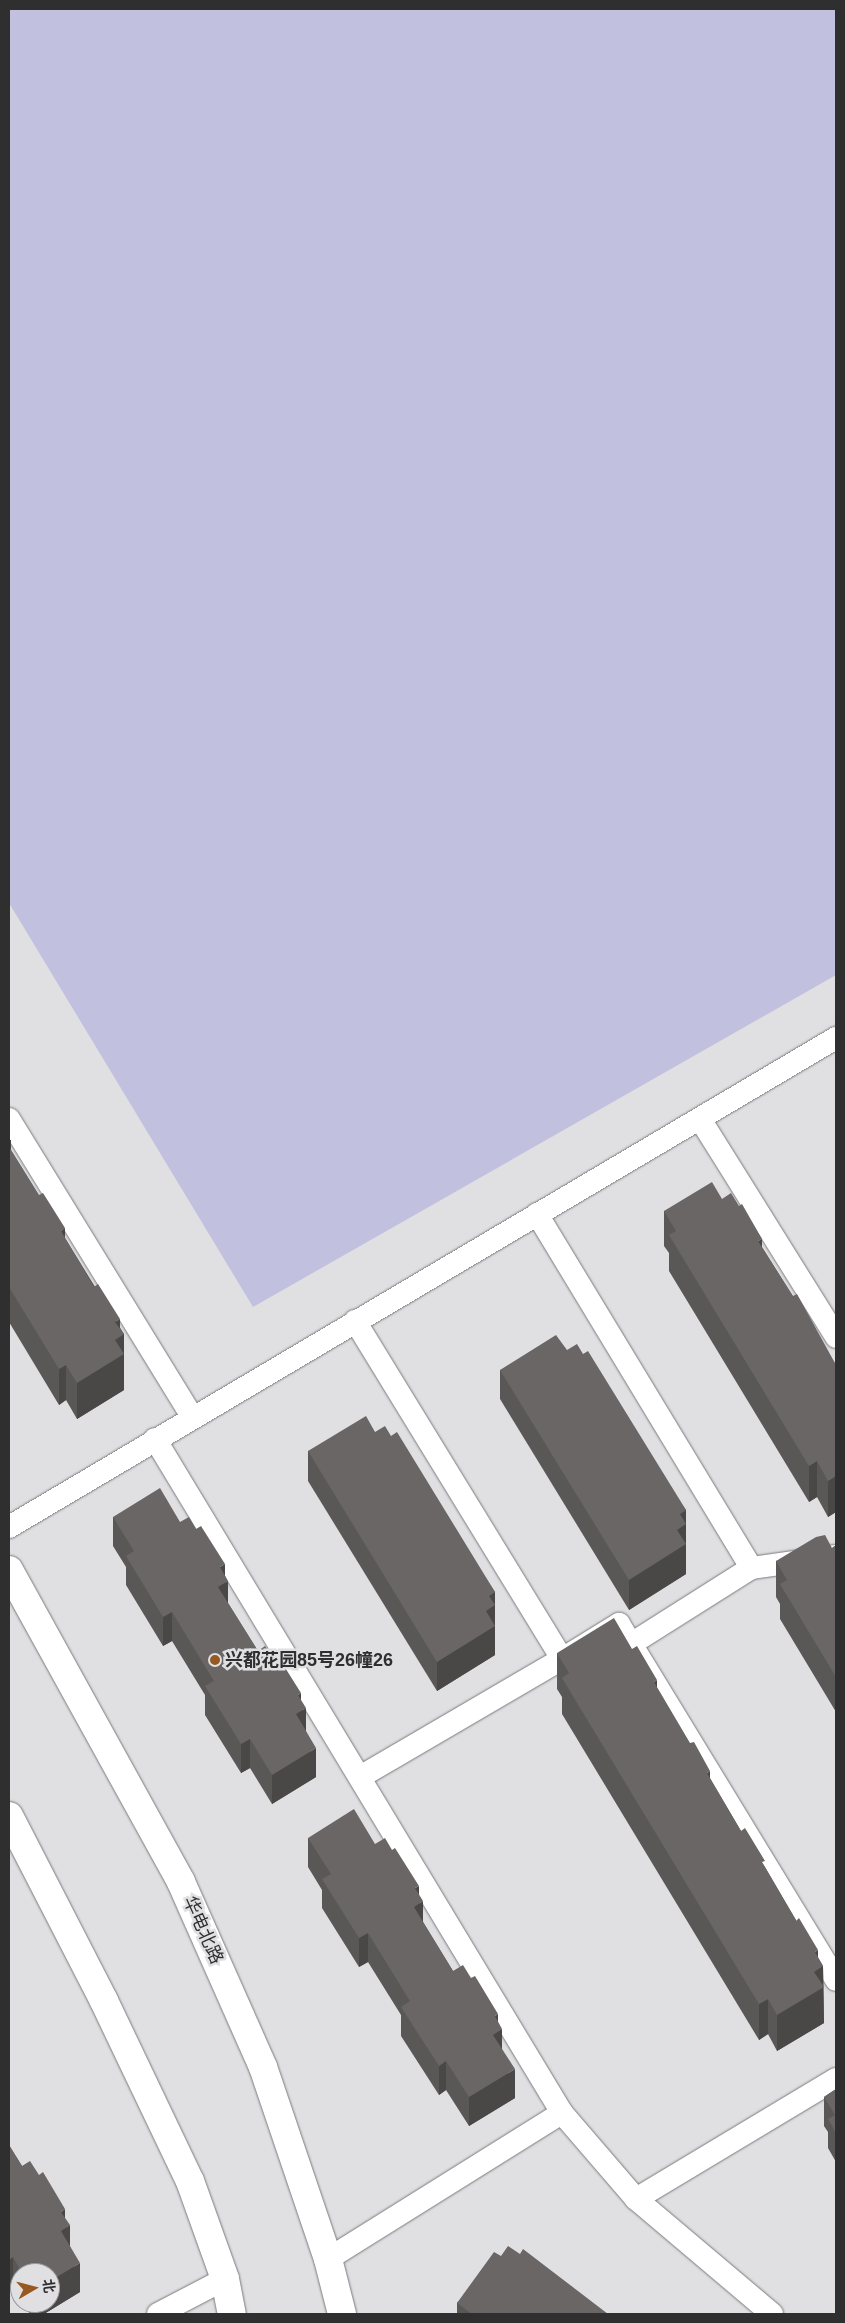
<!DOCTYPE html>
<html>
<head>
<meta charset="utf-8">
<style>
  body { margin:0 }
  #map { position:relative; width:845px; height:2323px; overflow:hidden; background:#e0e0e3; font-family:Helvetica,"Noto Sans SC",sans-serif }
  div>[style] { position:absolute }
  .green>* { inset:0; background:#c1c1df }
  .roads { filter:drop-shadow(0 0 1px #7a7a7d) drop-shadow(0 0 1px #7a7a7d) }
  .lane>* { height:22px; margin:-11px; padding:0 11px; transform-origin:11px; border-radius:11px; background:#fff }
  .secondary>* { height:28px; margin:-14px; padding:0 14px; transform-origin:14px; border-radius:14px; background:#fff }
  .wall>* { inset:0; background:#5a5857 }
  .shaded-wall>* { inset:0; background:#4a4747; transform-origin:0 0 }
  .building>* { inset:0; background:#696665 }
  .dots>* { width:14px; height:14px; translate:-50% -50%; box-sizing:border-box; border:2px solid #e0e0e3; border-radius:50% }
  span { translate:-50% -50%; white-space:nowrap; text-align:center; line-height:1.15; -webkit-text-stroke:5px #e0e0e3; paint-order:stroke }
  .poi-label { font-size:18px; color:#2f2f30; font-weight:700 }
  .left { translate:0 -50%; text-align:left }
  .street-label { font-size:18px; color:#2f2f30 }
  .frame { position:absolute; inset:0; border:10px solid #2f2f30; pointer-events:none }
  .north { position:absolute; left:10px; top:2263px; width:50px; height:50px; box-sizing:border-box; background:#e0e0e3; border:1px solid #99999b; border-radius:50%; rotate:82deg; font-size:14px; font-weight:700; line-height:20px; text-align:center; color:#2f2f30 }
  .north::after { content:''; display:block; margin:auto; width:18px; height:22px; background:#985821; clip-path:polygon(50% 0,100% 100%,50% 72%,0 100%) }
</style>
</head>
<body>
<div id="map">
  <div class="green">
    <div style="clip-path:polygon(9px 9px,836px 9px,836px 975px,253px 1307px,9px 903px)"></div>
  </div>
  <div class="roads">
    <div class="lane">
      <div style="left:9px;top:1119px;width:350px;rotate:58.4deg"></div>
      <div style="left:700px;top:1119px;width:257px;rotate:58deg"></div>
      <div style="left:537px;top:1214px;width:414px;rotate:58.8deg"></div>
      <div style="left:751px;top:1568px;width:86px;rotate:-8deg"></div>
      <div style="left:355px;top:1321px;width:396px;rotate:58.5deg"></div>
      <div style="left:562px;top:1659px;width:67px;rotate:-31.6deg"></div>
      <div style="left:619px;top:1624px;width:417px;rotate:58.6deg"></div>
      <div style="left:155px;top:1439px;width:787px;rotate:58.87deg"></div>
      <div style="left:9px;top:1527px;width:961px;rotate:-30.6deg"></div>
      <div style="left:631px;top:1644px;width:142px;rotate:-32.3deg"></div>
      <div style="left:360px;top:1777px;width:234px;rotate:-30.3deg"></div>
      <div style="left:636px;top:2199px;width:178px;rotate:40.2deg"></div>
      <div style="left:328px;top:2259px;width:276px;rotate:-32deg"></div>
      <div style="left:562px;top:2113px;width:113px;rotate:49.3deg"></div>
      <div style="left:636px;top:2199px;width:233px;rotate:-31deg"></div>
      <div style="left:158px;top:2314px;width:76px;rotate:-27.6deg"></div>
    </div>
    <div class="secondary">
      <div style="left:9px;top:1570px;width:356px;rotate:61.1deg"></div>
      <div style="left:181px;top:1882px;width:202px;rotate:66.1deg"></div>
      <div style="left:263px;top:2067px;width:203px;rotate:71.3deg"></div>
      <div style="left:328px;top:2259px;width:57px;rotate:75.7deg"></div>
      <div style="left:9px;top:1816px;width:208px;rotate:62.8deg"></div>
      <div style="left:104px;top:2001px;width:199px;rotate:64.5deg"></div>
      <div style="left:190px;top:2181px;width:104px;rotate:70.3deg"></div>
      <div style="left:225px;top:2279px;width:36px;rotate:79deg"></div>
    </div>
  </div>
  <div class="wall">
    <div style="clip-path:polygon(9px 1136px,11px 1150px,124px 1334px,124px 1390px,77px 1419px,66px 1400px,59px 1405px,9px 1322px)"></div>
    <div style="clip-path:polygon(722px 1199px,762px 1247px,836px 1365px,836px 1512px,828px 1517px,817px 1497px,809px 1502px,669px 1271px,669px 1253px,664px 1246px,664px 1211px)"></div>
    <div style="clip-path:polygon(567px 1350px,686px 1510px,686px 1574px,629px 1610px,500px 1399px,500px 1370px)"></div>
    <div style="clip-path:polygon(391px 1436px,495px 1592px,495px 1655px,437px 1691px,308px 1481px,308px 1451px)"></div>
    <div style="clip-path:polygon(113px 1517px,180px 1522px,225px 1575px,228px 1603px,258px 1651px,301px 1701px,306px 1731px,316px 1777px,272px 1804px,250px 1768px,241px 1773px,205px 1715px,205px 1695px,172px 1641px,163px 1646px,126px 1585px,126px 1567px,113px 1546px)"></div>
    <div style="clip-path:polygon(836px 1545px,836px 1712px,780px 1619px,780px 1604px,776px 1597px,776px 1561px,832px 1548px)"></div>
    <div style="clip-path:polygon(632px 1649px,657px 1688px,741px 1831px,765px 1867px,823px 1966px,824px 2023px,777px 2051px,768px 2034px,759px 2040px,562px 1714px,562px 1697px,557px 1689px,557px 1653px)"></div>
    <div style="clip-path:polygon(308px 1838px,375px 1844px,419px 1895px,423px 1922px,453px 1971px,498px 2022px,502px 2049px,515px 2098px,469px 2126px,446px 2090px,439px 2095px,401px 2036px,401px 2015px,368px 1962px,359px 1967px,322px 1908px,322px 1890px,308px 1867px)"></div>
    <div style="clip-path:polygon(836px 2089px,836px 2162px,828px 2148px,828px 2132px,824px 2126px,824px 2097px)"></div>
    <div style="clip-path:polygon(9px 2145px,22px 2166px,65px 2219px,70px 2246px,80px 2292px,44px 2314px,30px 2314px,23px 2303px,50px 2303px,50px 2273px,20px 2273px,20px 2298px,13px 2286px,9px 2289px)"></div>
    <div style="clip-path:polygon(501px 2256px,608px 2314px,457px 2314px,457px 2303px)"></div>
  </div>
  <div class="shaded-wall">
    <div style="left:11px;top:1140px;width:36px;height:3px;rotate:90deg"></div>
    <div style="clip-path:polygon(65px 1228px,65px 1264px,61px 1231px)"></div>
    <div style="clip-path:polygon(762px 1239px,762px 1274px,758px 1241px)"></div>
    <div style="clip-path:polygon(120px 1319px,120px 1337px,124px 1334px,124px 1390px,77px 1419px,77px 1383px,115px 1322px)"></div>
    <div style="clip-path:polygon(66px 1365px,66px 1400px,59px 1405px,59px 1369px)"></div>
    <div style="clip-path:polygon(817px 1461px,817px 1497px,809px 1502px,809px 1466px)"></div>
    <div style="clip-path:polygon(836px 1476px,836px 1512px,828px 1517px,828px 1481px)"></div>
    <div style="clip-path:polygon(686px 1510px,686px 1574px,629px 1610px,629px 1580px,680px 1514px)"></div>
    <div style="clip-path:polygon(225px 1564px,225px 1583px,228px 1581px,228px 1610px,218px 1587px,220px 1567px)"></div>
    <div style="clip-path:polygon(495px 1592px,495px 1655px,437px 1691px,437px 1662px,486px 1611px,489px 1596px)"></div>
    <div style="clip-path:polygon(172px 1612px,172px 1641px,163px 1646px,163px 1617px)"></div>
    <div style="clip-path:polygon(657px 1680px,657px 1715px,654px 1682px)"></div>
    <div style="clip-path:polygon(301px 1693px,301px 1711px,306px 1708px,306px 1737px,296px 1714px,298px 1695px)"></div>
    <div style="clip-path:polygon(250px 1739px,250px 1768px,241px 1773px,241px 1744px)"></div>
    <div style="clip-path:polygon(316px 1748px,316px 1777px,272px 1804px,272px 1775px)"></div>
    <div style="clip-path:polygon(710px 1771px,710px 1806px,707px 1773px)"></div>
    <div style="clip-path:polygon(419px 1886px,419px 1904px,423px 1901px,423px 1931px,414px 1936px,415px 1888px)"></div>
    <div style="clip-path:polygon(368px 1933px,368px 1962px,359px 1967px,359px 1938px)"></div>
    <div style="clip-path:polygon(818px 1950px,818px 1969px,823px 1966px,824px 2023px,777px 2051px,777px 2015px,814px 1972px,815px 1952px)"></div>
    <div style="clip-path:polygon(768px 1999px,768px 2034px,759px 2040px,759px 2004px)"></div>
    <div style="clip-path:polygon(498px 2014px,498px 2031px,502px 2029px,502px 2058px,493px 2035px,495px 2016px)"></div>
    <div style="clip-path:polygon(446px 2061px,446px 2090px,439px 2095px,439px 2066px)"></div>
    <div style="clip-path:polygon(515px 2069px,515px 2098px,469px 2126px,469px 2097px)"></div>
    <div style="clip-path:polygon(65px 2209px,65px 2228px,70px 2225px,70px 2254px,61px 2260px,61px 2212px)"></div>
    <div style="clip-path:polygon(13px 2257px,13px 2286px,9px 2289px,9px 2260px)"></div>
    <div style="clip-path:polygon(80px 2263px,80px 2292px,44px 2314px,33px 2314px,33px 2303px,50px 2303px,50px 2281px)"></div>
  </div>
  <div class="building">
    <div style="clip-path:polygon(9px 1147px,39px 1195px,43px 1193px,65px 1228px,61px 1231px,94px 1287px,98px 1284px,120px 1319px,115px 1322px,124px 1334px,115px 1340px,124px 1354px,77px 1383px,66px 1365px,59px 1369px,9px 1287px)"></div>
    <div style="clip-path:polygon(712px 1182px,722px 1199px,731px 1193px,739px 1206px,742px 1204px,762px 1239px,758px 1241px,793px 1296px,797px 1294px,836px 1365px,836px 1476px,828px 1481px,817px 1461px,809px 1466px,669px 1235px,676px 1231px,664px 1211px)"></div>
    <div style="clip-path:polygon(556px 1335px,567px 1350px,577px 1344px,583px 1354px,588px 1351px,686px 1510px,680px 1514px,686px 1524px,677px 1530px,686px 1544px,629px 1580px,500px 1370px)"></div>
    <div style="clip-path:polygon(366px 1416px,375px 1432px,385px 1426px,391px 1436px,397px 1432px,495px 1592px,489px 1596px,495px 1605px,486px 1611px,495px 1626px,437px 1662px,308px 1451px)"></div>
    <div style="clip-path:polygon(160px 1488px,180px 1522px,189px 1517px,196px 1529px,201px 1526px,225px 1564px,220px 1567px,228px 1581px,218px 1587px,258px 1651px,265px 1646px,275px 1660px,279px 1658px,301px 1693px,298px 1695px,306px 1708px,296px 1714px,316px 1748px,272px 1775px,250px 1739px,241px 1744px,205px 1686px,214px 1681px,172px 1612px,163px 1617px,126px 1556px,134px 1551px,113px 1517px)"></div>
    <div style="clip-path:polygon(825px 1535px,832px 1548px,836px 1545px,836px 1677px,780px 1584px,787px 1580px,776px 1561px,816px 1537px)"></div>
    <div style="clip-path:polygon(614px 1618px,632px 1649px,637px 1646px,657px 1680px,654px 1682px,690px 1743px,694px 1742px,710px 1771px,707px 1773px,741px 1831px,745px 1828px,765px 1861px,762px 1862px,796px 1921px,799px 1918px,818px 1950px,815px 1952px,823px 1966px,814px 1972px,824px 1987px,777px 2015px,768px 1999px,759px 2004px,562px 1678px,569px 1673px,557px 1653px)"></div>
    <div style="clip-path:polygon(354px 1809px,375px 1844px,385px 1838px,392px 1850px,395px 1848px,419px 1886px,415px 1888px,423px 1901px,414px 1907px,453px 1971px,463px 1965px,471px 1978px,475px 1976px,498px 2014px,495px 2016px,502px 2029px,493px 2035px,515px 2069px,469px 2097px,446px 2061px,439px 2066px,401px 2007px,410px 2001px,368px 1933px,359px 1938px,322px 1879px,331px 1874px,308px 1838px)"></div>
    <div style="clip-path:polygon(836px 2089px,836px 2133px,828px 2119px,835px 2115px,824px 2097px)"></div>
    <div style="clip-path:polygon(9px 2145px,22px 2166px,30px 2161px,39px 2175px,43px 2172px,65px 2209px,61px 2212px,70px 2225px,61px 2231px,80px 2263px,50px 2281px,50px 2273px,22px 2273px,13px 2257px,9px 2260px)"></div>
    <div style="clip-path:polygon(508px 2246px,520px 2254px,523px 2249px,608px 2314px,472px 2314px,457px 2303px,494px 2252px,501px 2256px)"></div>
  </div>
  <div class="dots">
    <div style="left:215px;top:1660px;background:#985821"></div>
  </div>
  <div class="poi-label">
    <span class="left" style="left:225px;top:1660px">兴都花园85号26幢26</span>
  </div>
  <div class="street-label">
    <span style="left:203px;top:1930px;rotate:66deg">华电北路</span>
  </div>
  <div class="frame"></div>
  <div class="north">北</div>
</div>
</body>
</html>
